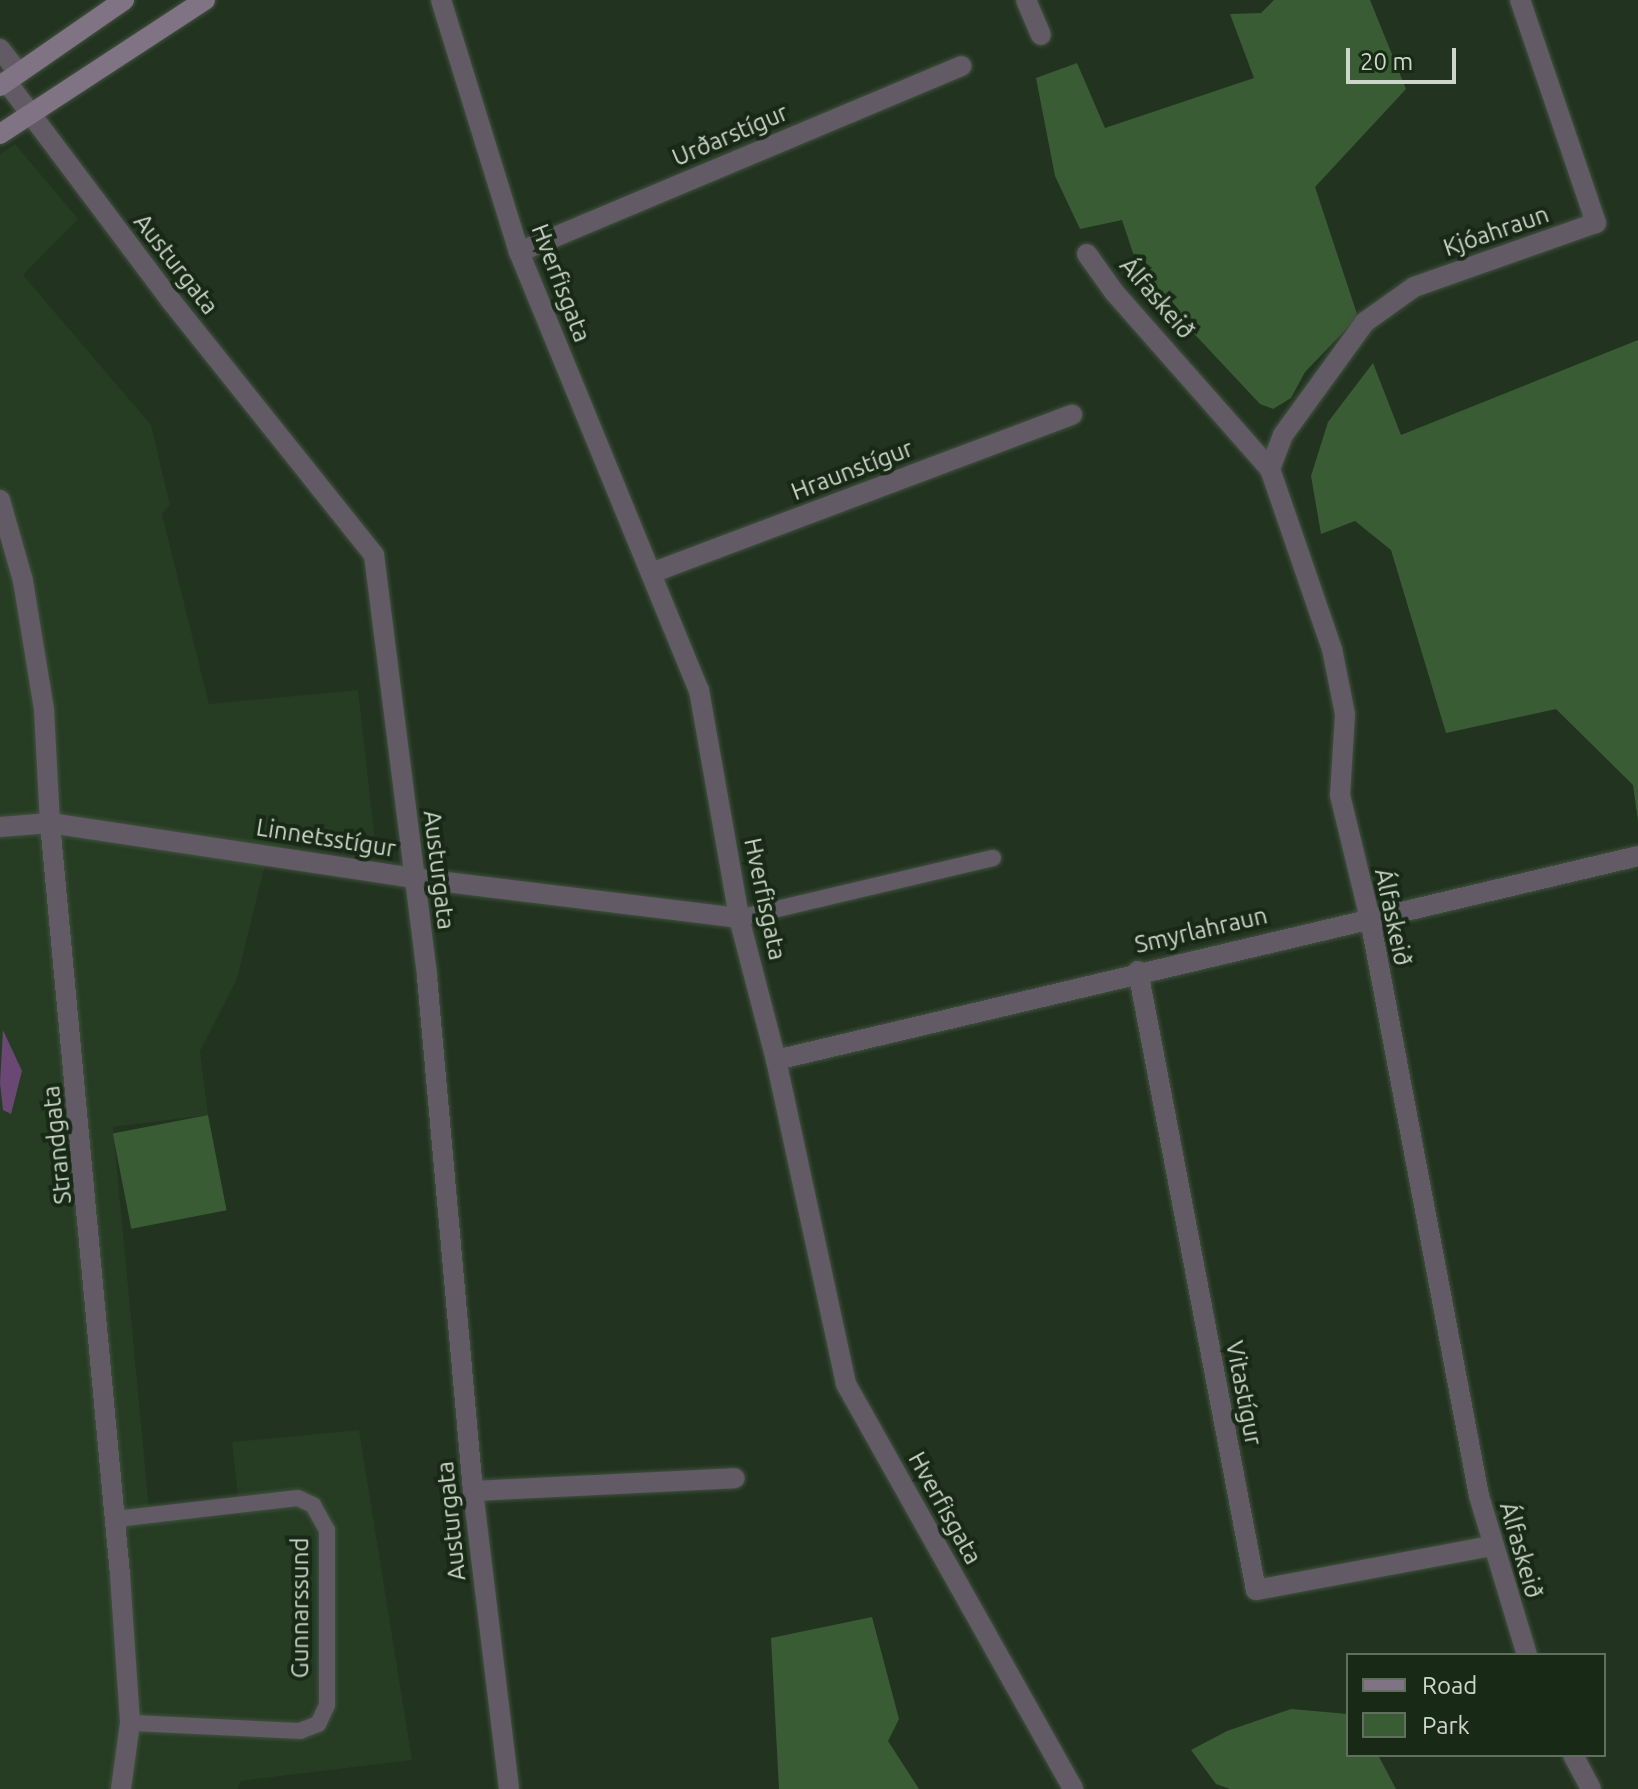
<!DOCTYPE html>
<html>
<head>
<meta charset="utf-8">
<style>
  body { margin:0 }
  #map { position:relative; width:1638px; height:1789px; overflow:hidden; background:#223320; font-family:Ubuntu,sans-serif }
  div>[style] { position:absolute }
  .built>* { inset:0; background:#263c23 }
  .green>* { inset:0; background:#3a5c35; transform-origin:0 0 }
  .water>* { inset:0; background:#694874 }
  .roads { filter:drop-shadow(0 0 2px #41513f) drop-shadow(0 0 2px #41513f) }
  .service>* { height:16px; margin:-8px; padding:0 8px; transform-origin:8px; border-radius:8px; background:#625b65 }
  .minor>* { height:20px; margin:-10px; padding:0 10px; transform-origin:10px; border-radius:10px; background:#625b65 }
  .secondary>* { height:20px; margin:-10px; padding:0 10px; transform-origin:10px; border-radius:10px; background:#807484 }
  span { translate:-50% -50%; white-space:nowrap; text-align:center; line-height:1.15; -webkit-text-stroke:8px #182916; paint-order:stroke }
  .street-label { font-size:24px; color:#ccd7ca }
  .legend { position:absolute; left:1346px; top:1653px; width:260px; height:104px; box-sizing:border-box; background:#182916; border:2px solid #606f5e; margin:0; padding:10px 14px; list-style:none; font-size:24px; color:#ccd7ca }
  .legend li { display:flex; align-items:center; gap:16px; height:40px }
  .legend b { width:40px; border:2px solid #606f5e }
  .scale { position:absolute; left:1346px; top:48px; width:110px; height:36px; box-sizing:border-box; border:4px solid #ccd7ca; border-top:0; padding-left:10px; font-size:24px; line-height:28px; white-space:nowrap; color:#ccd7ca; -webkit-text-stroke:6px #182916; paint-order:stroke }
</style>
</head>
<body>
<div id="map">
  <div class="built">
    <div style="clip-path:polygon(15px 144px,78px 219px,23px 275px,151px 425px,170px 505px,162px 514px,209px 704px,358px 690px,375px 841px,269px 848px,237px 979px,200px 1051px,208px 1115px,113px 1127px,150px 1519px,240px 1516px,232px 1442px,359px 1430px,412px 1760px,240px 1781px,238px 1789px,0 1789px,0 154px)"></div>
  </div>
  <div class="green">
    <div style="clip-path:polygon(1274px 0,1370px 0,1406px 89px,1315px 187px,1358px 317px,1305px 372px,1291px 398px,1273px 409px,1260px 404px,1141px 277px,1122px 220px,1080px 229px,1055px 176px,1036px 78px,1077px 63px,1105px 128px,1254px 78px,1230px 14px,1261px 13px)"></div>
    <div style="clip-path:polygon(1638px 340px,1638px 821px,1633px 785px,1556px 709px,1446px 733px,1391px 550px,1355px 521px,1321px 534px,1311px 476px,1328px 422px,1373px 363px,1401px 435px)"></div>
    <div style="left:208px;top:1115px;width:97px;height:97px;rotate:79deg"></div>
    <div style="clip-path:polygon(872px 1617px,899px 1719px,888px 1741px,919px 1789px,779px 1789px,771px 1638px)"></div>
    <div style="clip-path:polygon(1291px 1709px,1348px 1714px,1348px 1755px,1378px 1755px,1396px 1789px,1230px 1789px,1216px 1784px,1191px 1750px,1227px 1731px)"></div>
  </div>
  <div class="water">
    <div style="clip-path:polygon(3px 1030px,22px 1071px,11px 1114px,3px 1110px,0 1083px)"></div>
  </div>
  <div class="roads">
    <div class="service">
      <div style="left:739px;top:918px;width:261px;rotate:-13.3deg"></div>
      <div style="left:116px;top:1519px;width:183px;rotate:-6.6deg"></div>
      <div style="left:298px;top:1498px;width:17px;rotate:25deg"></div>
      <div style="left:313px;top:1505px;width:29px;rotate:61deg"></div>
      <div style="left:327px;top:1530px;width:175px;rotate:90deg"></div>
      <div style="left:327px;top:1705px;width:21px;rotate:115deg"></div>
      <div style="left:318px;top:1724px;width:19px;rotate:159deg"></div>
      <div style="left:300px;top:1731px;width:170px;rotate:-177.3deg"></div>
    </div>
    <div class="minor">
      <div style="left:441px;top:0;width:264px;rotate:72.8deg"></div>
      <div style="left:519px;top:252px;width:474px;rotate:67.7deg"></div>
      <div style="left:699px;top:690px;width:231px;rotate:80deg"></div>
      <div style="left:739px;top:918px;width:147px;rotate:75.4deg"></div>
      <div style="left:776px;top:1060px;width:331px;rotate:77.8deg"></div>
      <div style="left:846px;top:1384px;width:464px;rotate:60.7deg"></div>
      <div style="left:1026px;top:0;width:38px;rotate:67deg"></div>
      <div style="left:0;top:49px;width:29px;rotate:52deg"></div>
      <div style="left:6px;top:81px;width:276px;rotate:53.1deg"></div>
      <div style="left:172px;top:302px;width:324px;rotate:51.4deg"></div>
      <div style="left:374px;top:555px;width:425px;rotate:82.8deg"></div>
      <div style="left:427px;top:977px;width:516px;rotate:84.89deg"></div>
      <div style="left:473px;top:1491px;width:300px;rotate:83.1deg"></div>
      <div style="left:519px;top:252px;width:480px;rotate:-22.8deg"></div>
      <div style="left:1087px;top:254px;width:47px;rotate:54.6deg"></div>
      <div style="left:1114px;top:292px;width:236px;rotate:48.6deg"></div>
      <div style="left:1270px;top:469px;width:190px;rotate:71deg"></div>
      <div style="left:1332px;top:649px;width:66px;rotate:78.7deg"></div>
      <div style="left:1345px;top:714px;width:81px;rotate:93.5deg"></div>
      <div style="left:1340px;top:795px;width:128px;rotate:76.4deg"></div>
      <div style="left:1370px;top:919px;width:587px;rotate:79.3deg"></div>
      <div style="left:1479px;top:1496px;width:166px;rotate:73.2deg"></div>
      <div style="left:1270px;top:469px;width:36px;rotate:-69deg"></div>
      <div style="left:1283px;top:435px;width:140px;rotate:-54deg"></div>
      <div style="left:1365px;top:322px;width:60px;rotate:-35.5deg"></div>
      <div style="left:1414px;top:287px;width:193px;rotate:-19.4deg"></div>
      <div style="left:1596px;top:223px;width:236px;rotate:-108.8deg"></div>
      <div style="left:0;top:500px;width:84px;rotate:74.1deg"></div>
      <div style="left:23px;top:581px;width:130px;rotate:80.7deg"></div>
      <div style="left:44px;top:709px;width:114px;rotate:87deg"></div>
      <div style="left:50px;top:823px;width:755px;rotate:84.68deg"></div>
      <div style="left:120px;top:1575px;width:148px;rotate:86.1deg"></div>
      <div style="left:130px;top:1723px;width:67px;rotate:97.8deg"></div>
      <div style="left:651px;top:573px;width:450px;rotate:-20.6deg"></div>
      <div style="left:0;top:827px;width:50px;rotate:-4.6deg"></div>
      <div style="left:50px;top:823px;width:367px;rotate:8.6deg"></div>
      <div style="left:413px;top:878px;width:328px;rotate:7deg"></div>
      <div style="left:1138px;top:971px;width:630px;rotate:79.21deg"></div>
      <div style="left:1256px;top:1590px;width:238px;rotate:-10.6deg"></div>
      <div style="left:776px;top:1060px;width:886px;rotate:-13.31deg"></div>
      <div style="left:473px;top:1491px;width:262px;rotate:-2.8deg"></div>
      <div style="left:1573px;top:1755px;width:38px;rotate:62deg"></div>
    </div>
    <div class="secondary">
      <div style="left:0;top:86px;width:151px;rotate:-34.7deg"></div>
      <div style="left:0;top:134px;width:245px;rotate:-33.2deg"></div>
    </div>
  </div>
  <div class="street-label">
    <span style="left:730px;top:135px;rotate:-23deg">Urðarstígur</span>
    <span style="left:1496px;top:231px;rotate:-19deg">Kjóahraun</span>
    <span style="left:176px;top:264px;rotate:52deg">Austurgata</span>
    <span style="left:561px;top:283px;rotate:69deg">Hverfisgata</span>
    <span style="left:1157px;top:298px;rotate:49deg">Álfaskeið</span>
    <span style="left:852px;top:470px;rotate:-21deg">Hraunstígur</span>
    <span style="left:326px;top:838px;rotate:9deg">Linnetsstígur</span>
    <span style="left:439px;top:870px;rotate:83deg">Austurgata</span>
    <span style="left:765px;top:899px;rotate:78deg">Hverfisgata</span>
    <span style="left:1393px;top:917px;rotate:78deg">Álfaskeið</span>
    <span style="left:1201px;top:930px;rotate:-13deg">Smyrlahraun</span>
    <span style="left:57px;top:1145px;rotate:-96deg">Strandgata</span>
    <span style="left:1244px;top:1393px;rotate:79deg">Vitastígur</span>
    <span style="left:945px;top:1508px;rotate:61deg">Hverfisgata</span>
    <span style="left:451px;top:1521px;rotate:-96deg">Austurgata</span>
    <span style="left:1521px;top:1550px;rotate:74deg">Álfaskeið</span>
    <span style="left:300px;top:1608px;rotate:-90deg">Gunnarssund</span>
  </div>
  <ul class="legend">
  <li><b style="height:10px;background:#807484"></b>Road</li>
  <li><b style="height:22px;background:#3a5c35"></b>Park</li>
  </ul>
  <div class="scale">20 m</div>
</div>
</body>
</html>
